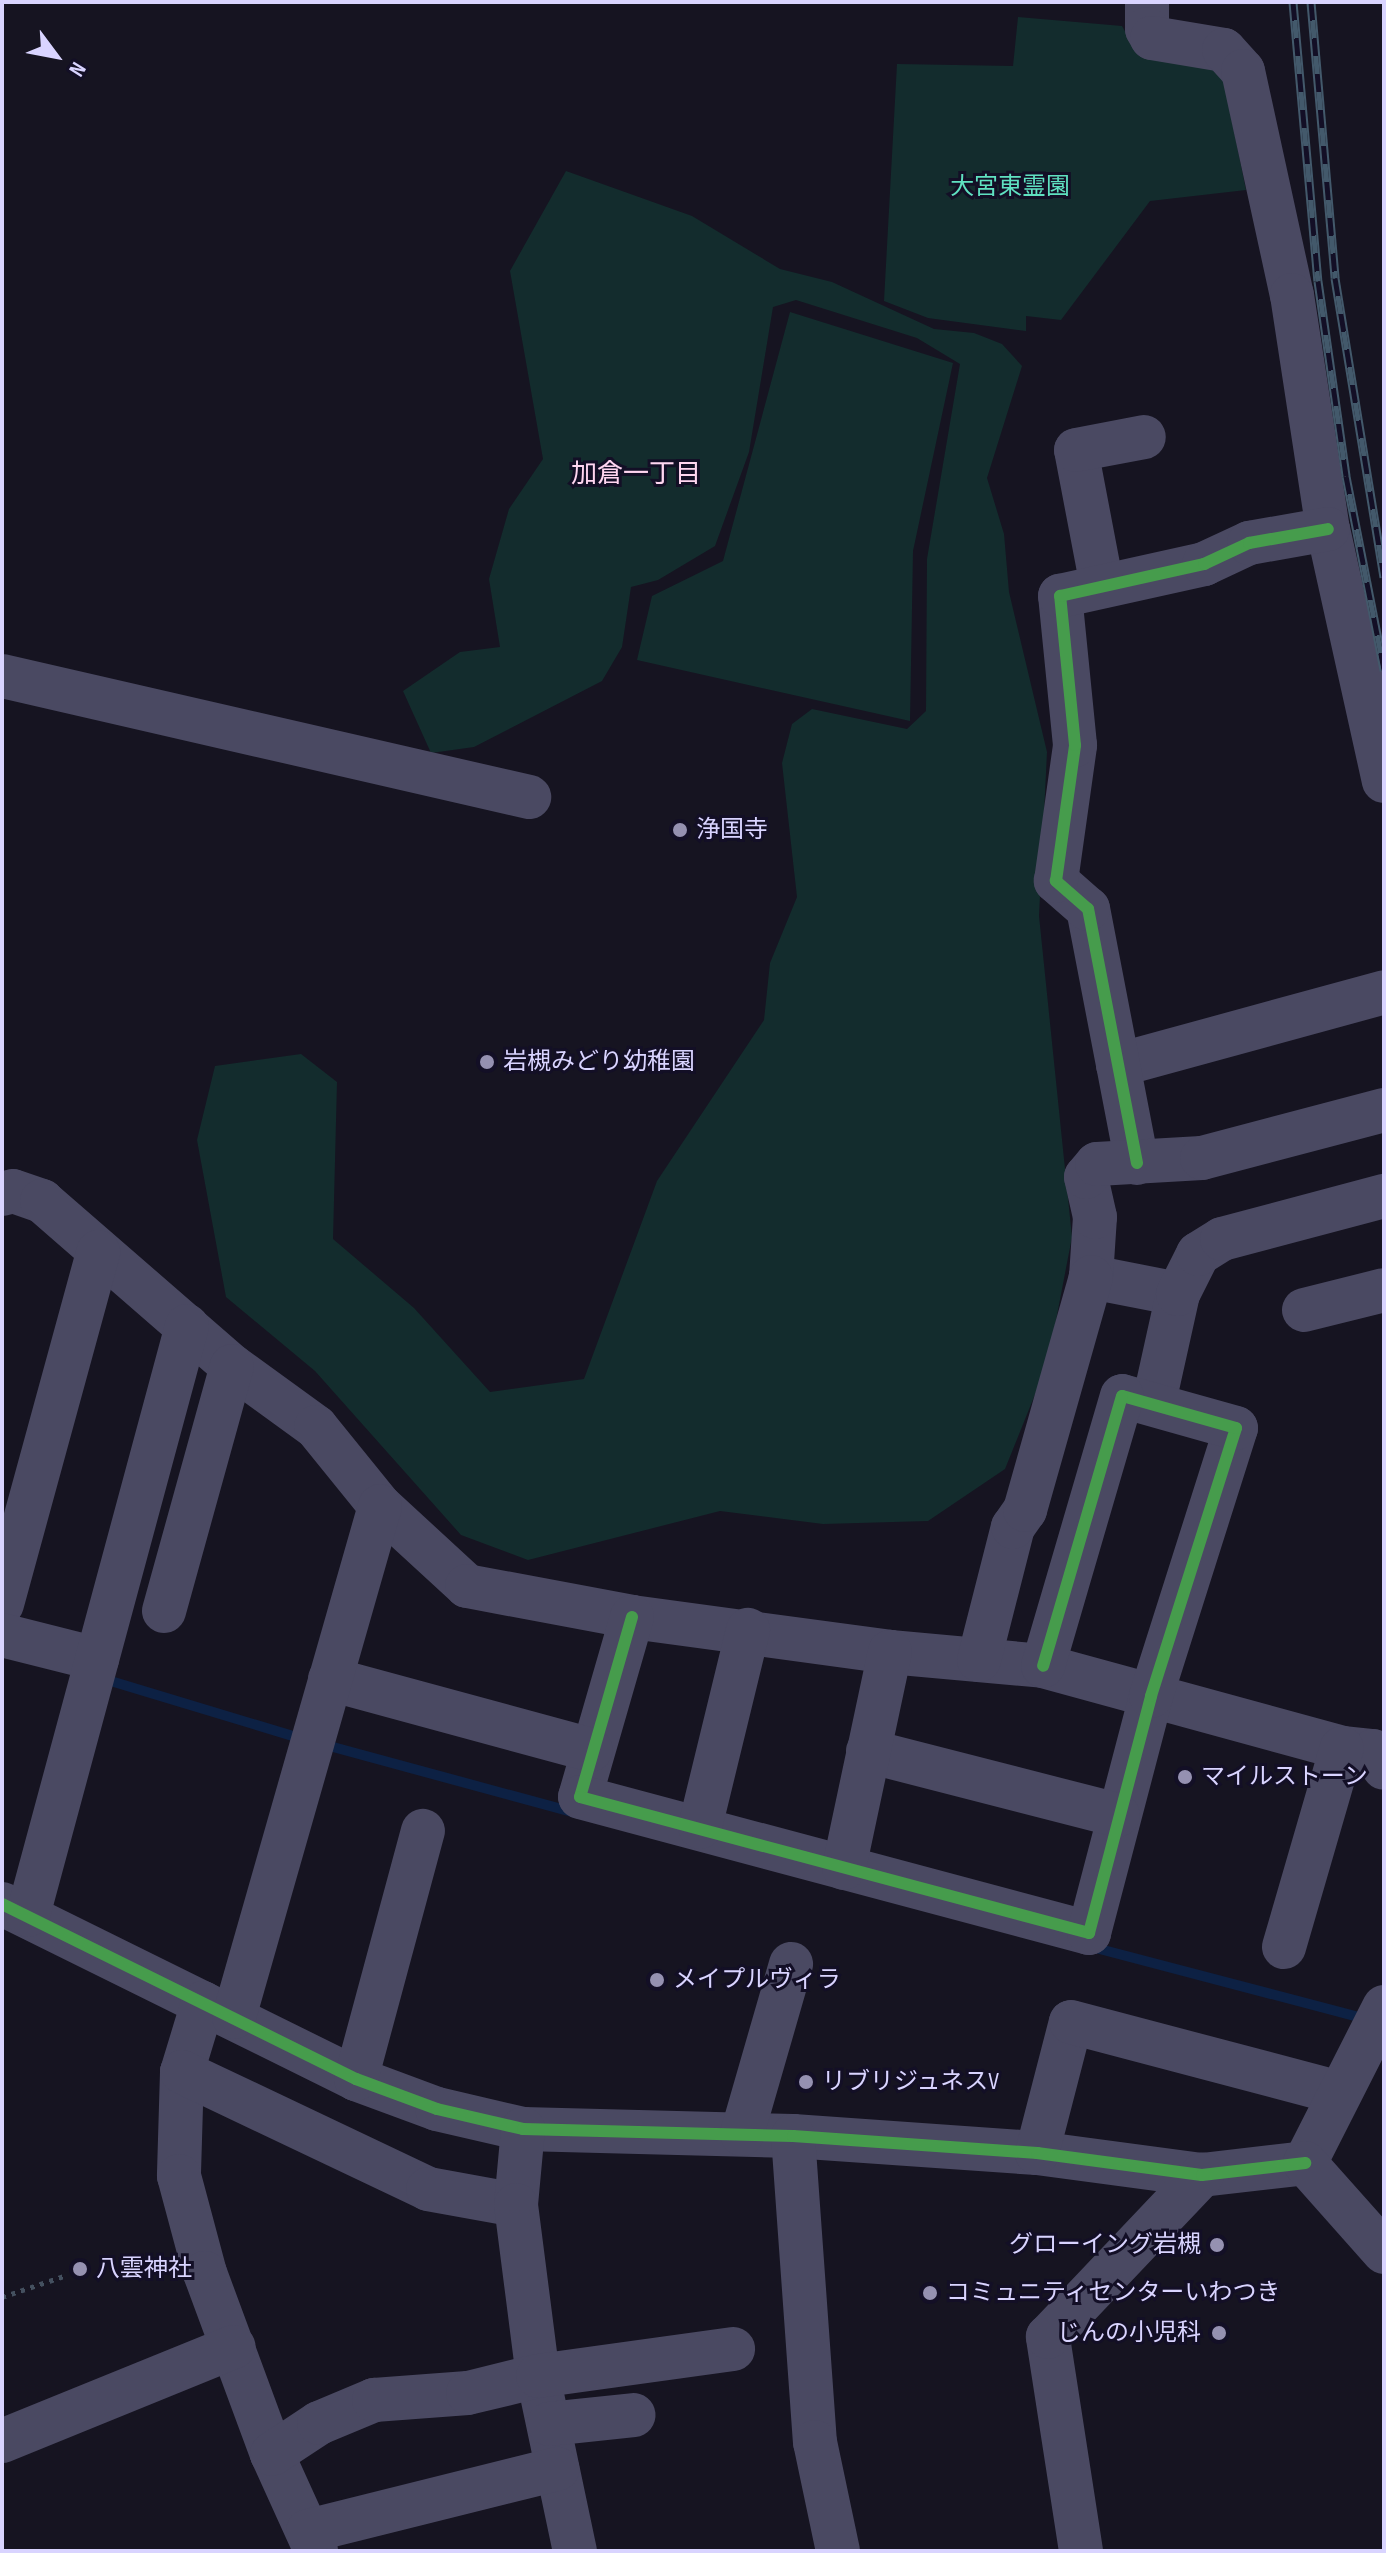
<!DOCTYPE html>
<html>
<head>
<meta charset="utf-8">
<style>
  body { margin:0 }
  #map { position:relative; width:1386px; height:2553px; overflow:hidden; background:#161421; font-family:"Sofia Sans Condensed","Noto Sans JP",sans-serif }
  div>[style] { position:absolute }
  .green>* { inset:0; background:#132c2d }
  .stream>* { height:10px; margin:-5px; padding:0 5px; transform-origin:5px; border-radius:5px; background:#0d2144 }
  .path>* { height:5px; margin-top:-2.5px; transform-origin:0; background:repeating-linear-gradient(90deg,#44505f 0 4px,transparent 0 10px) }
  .minor>* { height:44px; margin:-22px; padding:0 22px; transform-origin:22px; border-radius:22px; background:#4a4962 }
  .rail>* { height:9px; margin-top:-4.5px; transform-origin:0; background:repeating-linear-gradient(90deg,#130f26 0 18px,#43596b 0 36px); box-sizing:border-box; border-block:2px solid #43596b }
  .cycleway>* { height:12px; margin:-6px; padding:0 6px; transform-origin:6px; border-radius:6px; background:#469c4c }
  .dots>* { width:22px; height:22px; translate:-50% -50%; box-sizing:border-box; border:4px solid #130f26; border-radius:50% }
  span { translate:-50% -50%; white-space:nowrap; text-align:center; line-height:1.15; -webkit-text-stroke:6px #130f26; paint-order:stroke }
  .park-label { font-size:24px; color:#5fe0c0 }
  .poi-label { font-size:24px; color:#d9d4ff }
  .left { translate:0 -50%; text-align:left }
  .right { translate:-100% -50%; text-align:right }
  .neighbourhood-label { font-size:26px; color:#ffd6f0 }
  .frame { position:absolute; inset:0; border:4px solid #d9d4ff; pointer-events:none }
  .north { position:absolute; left:16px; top:16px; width:80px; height:80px; -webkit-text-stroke:6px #130f26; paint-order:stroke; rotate:122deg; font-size:22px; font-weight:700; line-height:32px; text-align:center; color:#d9d4ff }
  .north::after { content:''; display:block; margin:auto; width:28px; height:36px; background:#d9d4ff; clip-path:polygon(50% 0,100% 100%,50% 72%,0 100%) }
</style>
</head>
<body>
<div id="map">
  <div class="green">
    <div style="clip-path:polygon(1018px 17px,1122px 26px,1137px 53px,1221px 67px,1246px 190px,1150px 201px,1061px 320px,1026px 316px,1026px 331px,928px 318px,884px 301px,897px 64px,1013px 66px)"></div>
    <div style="clip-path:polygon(566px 171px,692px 216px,780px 269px,832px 282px,934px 329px,974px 333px,1002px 344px,1022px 366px,987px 478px,1004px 534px,1009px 592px,1047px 752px,1039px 916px,1072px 1237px,1048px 1362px,1005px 1469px,928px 1521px,823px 1524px,720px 1511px,528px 1560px,461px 1535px,315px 1371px,226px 1297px,197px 1140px,215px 1066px,301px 1054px,337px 1082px,333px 1239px,414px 1308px,490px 1392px,584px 1379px,657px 1181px,764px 1020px,770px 963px,797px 897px,782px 763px,792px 724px,812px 709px,907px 729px,926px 711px,927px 559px,960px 364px,917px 338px,796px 300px,773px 307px,749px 452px,715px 546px,658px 580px,631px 587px,622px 647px,602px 681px,474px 747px,431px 753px,403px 691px,460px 652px,500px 647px,489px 579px,509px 509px,543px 459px,510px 271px)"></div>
    <div style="clip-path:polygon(790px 312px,953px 363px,913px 551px,910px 721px,637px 660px,652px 596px,723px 561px)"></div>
  </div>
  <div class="stream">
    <div style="left:104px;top:1679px;width:208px;rotate:16.8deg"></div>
    <div style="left:322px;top:1744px;width:260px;rotate:15.2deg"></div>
    <div style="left:1092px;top:1947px;width:284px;rotate:14.7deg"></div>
  </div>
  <div class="path">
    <div style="left:2px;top:2297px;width:65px;rotate:-18.7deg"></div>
  </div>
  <div class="minor">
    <div style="left:1147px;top:2px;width:27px;rotate:90deg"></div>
    <div style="left:1147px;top:29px;width:10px;rotate:61deg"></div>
    <div style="left:1152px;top:38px;width:73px;rotate:9.5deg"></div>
    <div style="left:1224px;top:50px;width:28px;rotate:48deg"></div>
    <div style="left:1243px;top:71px;width:229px;rotate:77.7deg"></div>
    <div style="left:1292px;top:295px;width:237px;rotate:81.3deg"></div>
    <div style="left:1328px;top:529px;width:258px;rotate:77.5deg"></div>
    <div style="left:1102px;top:586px;width:138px;rotate:-100.8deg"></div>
    <div style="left:1076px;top:450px;width:69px;rotate:-10.8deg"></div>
    <div style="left:2px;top:676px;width:541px;rotate:12.93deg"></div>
    <div style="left:1118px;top:1065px;width:276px;rotate:-15.3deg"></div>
    <div style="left:1137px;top:1163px;width:259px;rotate:-100.9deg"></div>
    <div style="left:1088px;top:909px;width:43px;rotate:-138.8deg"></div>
    <div style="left:1056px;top:881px;width:137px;rotate:-82deg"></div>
    <div style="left:1075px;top:745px;width:150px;rotate:-95.7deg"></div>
    <div style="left:1060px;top:596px;width:148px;rotate:-12.5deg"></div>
    <div style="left:1204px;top:564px;width:50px;rotate:-25deg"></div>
    <div style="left:1249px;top:543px;width:80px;rotate:-10deg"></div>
    <div style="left:2px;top:1194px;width:11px;rotate:-15deg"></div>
    <div style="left:13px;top:1191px;width:31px;rotate:19deg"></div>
    <div style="left:42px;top:1201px;width:252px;rotate:41deg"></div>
    <div style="left:232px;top:1366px;width:104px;rotate:36deg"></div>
    <div style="left:316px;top:1427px;width:102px;rotate:51deg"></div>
    <div style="left:380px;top:1506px;width:118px;rotate:42.6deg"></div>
    <div style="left:467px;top:1586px;width:168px;rotate:10.6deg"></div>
    <div style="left:632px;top:1617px;width:260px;rotate:7.7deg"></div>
    <div style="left:890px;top:1652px;width:154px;rotate:5.2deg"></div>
    <div style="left:1043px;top:1666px;width:310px;rotate:15.3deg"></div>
    <div style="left:1342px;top:1748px;width:31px;rotate:6deg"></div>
    <div style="left:1373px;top:1751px;width:20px;rotate:57deg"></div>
    <div style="left:1178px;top:1294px;width:89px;rotate:-168.9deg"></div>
    <div style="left:1091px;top:1277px;width:60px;rotate:-86.2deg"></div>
    <div style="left:1095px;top:1217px;width:41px;rotate:-102.7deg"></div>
    <div style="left:1086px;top:1177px;width:17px;rotate:-50deg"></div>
    <div style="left:1097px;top:1164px;width:105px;rotate:-3.3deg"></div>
    <div style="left:1202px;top:1158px;width:188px;rotate:-14.8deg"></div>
    <div style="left:1304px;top:1310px;width:82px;rotate:-14deg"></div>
    <div style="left:1154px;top:1402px;width:111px;rotate:-77.5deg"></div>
    <div style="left:1178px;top:1294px;width:45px;rotate:-63.4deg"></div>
    <div style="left:1198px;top:1254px;width:28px;rotate:-32deg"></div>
    <div style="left:1222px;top:1239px;width:168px;rotate:-14.9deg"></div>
    <div style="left:2px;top:1604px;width:365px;rotate:-74.7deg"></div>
    <div style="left:164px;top:1611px;width:254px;rotate:-74.5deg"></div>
    <div style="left:632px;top:1617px;width:187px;rotate:106.1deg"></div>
    <div style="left:580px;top:1797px;width:527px;rotate:14.96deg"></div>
    <div style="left:1089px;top:1933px;width:245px;rotate:-75.3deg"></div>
    <div style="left:1151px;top:1696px;width:281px;rotate:-72.4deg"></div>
    <div style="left:1236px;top:1428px;width:118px;rotate:-164.3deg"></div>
    <div style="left:1122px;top:1396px;width:281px;rotate:106.3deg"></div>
    <div style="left:2px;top:1635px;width:98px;rotate:14.2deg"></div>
    <div style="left:979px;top:1660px;width:137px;rotate:-75.7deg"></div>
    <div style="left:1013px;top:1527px;width:21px;rotate:-55deg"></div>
    <div style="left:1025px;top:1510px;width:242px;rotate:-74.2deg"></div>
    <div style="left:330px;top:1679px;width:270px;rotate:15.2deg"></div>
    <div style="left:868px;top:1751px;width:258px;rotate:14.4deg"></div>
    <div style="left:700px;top:1827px;width:203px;rotate:-76.3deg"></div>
    <div style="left:844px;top:1868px;width:221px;rotate:-78deg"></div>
    <div style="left:2px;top:1904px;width:395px;rotate:26.3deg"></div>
    <div style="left:356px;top:2079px;width:86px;rotate:20.3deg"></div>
    <div style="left:437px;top:2109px;width:88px;rotate:13.1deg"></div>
    <div style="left:523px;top:2129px;width:270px;rotate:1.5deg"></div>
    <div style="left:793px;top:2136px;width:245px;rotate:4deg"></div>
    <div style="left:1037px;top:2153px;width:166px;rotate:7.6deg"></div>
    <div style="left:1202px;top:2175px;width:104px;rotate:-6.6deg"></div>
    <div style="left:28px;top:1915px;width:610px;rotate:-74.89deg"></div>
    <div style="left:1284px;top:1947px;width:207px;rotate:-73.8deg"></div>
    <div style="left:203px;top:2003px;width:72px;rotate:106.9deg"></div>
    <div style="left:182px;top:2072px;width:104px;rotate:91.7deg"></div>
    <div style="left:179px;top:2176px;width:100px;rotate:75deg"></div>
    <div style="left:205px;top:2273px;width:193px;rotate:69.7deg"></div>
    <div style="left:272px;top:2454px;width:107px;rotate:65.6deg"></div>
    <div style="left:234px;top:2017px;width:531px;rotate:-74.05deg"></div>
    <div style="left:182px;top:2072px;width:272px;rotate:25.4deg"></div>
    <div style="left:428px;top:2189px;width:89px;rotate:10.3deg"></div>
    <div style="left:356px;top:2079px;width:257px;rotate:-74.9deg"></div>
    <div style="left:523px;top:2129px;width:76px;rotate:95.3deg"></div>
    <div style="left:516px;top:2205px;width:172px;rotate:82.7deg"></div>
    <div style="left:538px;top:2376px;width:179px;rotate:78.1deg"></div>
    <div style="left:742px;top:2134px;width:177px;rotate:-73.9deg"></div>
    <div style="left:793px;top:2136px;width:307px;rotate:85.9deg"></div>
    <div style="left:815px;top:2442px;width:111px;rotate:78.1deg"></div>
    <div style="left:1037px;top:2153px;width:135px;rotate:-75.5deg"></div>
    <div style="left:1071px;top:2022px;width:278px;rotate:14.8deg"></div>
    <div style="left:1305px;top:2163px;width:175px;rotate:-63.1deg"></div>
    <div style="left:1305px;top:2163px;width:119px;rotate:48.4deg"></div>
    <div style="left:549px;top:2424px;width:85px;rotate:-6deg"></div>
    <div style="left:2px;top:2441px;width:250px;rotate:-22.1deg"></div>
    <div style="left:272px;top:2454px;width:56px;rotate:-33.4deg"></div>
    <div style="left:319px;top:2423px;width:60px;rotate:-22.7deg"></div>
    <div style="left:374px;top:2400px;width:94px;rotate:-4.3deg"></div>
    <div style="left:468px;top:2393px;width:72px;rotate:-13.7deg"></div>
    <div style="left:538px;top:2376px;width:197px;rotate:-7.9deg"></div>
    <div style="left:308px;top:2531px;width:257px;rotate:-14deg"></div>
    <div style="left:1081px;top:2551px;width:217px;rotate:-98.8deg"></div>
    <div style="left:1048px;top:2337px;width:224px;rotate:-46.5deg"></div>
  </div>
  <div class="rail">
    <div style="left:1293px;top:2px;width:280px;rotate:84.9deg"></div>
    <div style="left:1318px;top:281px;width:197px;rotate:81.8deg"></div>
    <div style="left:1346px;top:476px;width:198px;rotate:78.9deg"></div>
    <div style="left:1311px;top:2px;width:277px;rotate:85deg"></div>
    <div style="left:1335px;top:278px;width:303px;rotate:80.7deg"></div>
  </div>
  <div class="cycleway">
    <div style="left:1137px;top:1163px;width:259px;rotate:-100.9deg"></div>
    <div style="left:1088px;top:909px;width:43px;rotate:-138.8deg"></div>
    <div style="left:1056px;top:881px;width:137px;rotate:-82deg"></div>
    <div style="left:1075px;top:745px;width:150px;rotate:-95.7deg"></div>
    <div style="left:1060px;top:596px;width:148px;rotate:-12.5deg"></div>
    <div style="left:1204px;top:564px;width:50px;rotate:-25deg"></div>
    <div style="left:1249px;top:543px;width:80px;rotate:-10deg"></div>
    <div style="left:632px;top:1617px;width:187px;rotate:106.1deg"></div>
    <div style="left:580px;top:1797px;width:527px;rotate:14.96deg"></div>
    <div style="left:1089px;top:1933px;width:245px;rotate:-75.3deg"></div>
    <div style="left:1151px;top:1696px;width:281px;rotate:-72.4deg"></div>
    <div style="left:1236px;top:1428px;width:118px;rotate:-164.3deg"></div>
    <div style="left:1122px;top:1396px;width:281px;rotate:106.3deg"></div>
    <div style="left:2px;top:1904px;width:395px;rotate:26.3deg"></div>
    <div style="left:356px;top:2079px;width:86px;rotate:20.3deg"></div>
    <div style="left:437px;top:2109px;width:88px;rotate:13.1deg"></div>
    <div style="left:523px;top:2129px;width:270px;rotate:1.5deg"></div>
    <div style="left:793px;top:2136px;width:245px;rotate:4deg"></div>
    <div style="left:1037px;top:2153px;width:166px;rotate:7.6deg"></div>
    <div style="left:1202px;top:2175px;width:104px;rotate:-6.6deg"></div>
  </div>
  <div class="dots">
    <div style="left:680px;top:830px;background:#9591b1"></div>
    <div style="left:487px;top:1062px;background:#9591b1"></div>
    <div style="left:1185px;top:1777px;background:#9591b1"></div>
    <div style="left:657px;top:1980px;background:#9591b1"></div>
    <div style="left:806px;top:2082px;background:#9591b1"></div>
    <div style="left:1217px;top:2245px;background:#9591b1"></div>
    <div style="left:80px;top:2269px;background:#9591b1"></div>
    <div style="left:930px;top:2293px;background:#9591b1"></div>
    <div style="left:1219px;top:2333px;background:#9591b1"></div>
  </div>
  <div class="park-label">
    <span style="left:1010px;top:187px">大宮東霊園</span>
  </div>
  <div class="poi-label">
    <span class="left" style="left:696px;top:830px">浄国寺</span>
    <span class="left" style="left:503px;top:1062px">岩槻みどり幼稚園</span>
    <span class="left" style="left:1201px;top:1777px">マイルストーン</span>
    <span class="left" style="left:673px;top:1980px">メイプルヴィラ</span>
    <span class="left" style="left:822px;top:2082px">リブリジュネスV</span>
    <span class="right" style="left:1201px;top:2245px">グローイング岩槻</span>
    <span class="left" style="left:96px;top:2269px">八雲神社</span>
    <span class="left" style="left:946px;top:2293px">コミュニティセンターいわつき</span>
    <span class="right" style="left:1201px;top:2333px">じんの小児科</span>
  </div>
  <div class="neighbourhood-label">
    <span style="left:636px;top:475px">加倉一丁目</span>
  </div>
  <div class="frame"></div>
  <div class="north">N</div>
</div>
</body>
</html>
